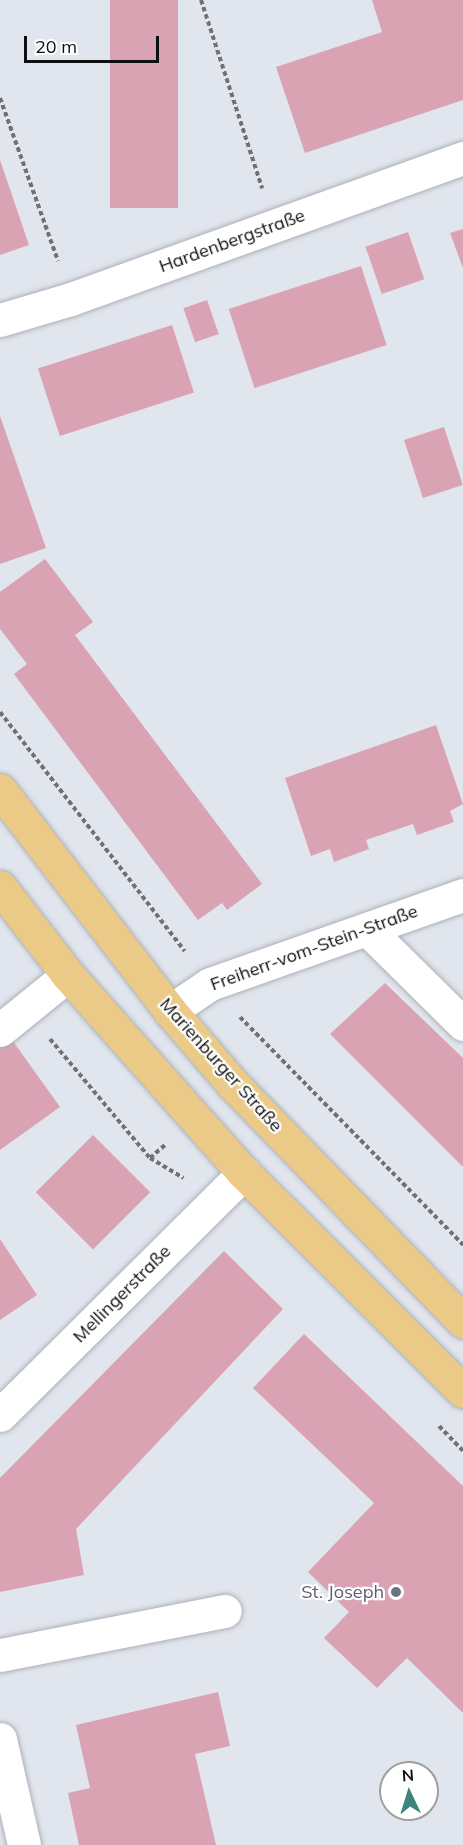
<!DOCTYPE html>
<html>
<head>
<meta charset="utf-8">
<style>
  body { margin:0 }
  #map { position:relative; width:463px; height:1845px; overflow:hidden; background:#e1e5ed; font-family:Mulish,sans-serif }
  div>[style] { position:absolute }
  .building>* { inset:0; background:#daa3b4; transform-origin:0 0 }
  .path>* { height:4px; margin-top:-2px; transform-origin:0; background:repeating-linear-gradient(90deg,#6e7176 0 4.5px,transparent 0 7.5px) }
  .roads { filter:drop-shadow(0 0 2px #adb0b8) drop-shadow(0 0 2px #adb0b8) }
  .minor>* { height:33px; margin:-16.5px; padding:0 16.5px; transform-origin:16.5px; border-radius:16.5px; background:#fff }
  .major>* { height:33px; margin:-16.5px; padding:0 16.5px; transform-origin:16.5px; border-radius:16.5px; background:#eaca86 }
  .dots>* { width:16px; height:16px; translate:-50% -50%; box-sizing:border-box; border:3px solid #fff; border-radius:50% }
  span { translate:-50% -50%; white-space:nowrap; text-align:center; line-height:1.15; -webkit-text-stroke:4.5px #fff; paint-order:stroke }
  .street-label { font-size:18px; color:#0d0f11 }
  .worship-label { font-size:18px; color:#5b616d }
  .right { translate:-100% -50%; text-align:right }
  .north { position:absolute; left:379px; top:1761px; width:60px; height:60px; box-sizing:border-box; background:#fff; border:2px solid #9e9fa0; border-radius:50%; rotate:356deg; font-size:16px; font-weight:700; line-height:24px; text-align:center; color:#0d0f11 }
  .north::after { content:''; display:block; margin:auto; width:21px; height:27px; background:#3f857c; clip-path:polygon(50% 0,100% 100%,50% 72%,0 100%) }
  .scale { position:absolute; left:24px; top:36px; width:135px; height:27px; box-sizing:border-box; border:3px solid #0d0f11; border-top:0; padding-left:8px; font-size:18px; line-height:21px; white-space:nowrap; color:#0d0f11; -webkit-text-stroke:4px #fff; paint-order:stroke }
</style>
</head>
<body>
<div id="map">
  <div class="building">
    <div style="left:110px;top:0;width:68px;height:208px"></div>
    <div style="clip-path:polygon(372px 0,463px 0,463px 100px,305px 153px,276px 67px,382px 32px)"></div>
    <div style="clip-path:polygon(0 160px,29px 245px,0 255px)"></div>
    <div style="clip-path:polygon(463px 229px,463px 268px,450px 233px)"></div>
    <div style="left:408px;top:232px;width:50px;height:45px;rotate:71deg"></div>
    <div style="left:361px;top:266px;width:83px;height:139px;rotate:72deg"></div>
    <div style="left:207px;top:300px;width:36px;height:25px;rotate:71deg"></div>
    <div style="left:172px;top:325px;width:71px;height:141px;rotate:72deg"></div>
    <div style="clip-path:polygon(0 416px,46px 548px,0 564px)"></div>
    <div style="left:444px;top:427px;width:61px;height:42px;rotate:72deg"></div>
    <div style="clip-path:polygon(45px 559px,93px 622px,75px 635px,262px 884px,227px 910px,222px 903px,198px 920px,14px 674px,27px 664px,0 629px,0 592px)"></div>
    <div style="clip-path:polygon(436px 725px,463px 804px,450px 811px,454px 822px,417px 835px,413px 824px,366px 840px,369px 849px,334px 862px,330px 849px,311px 856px,285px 778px)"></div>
    <div style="clip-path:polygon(385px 983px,463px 1058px,463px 1167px,330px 1034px)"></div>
    <div style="clip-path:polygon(0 1023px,60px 1107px,0 1150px)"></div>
    <div style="left:93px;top:1135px;width:81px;height:81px;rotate:45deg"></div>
    <div style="clip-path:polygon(0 1239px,37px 1295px,0 1320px)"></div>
    <div style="clip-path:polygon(224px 1251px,283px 1309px,76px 1529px,84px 1575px,0 1592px,0 1478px)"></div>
    <div style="clip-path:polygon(304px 1334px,463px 1486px,463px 1713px,407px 1658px,377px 1688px,324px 1638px,349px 1612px,308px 1572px,374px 1503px,253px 1388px)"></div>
    <div style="clip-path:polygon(218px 1692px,230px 1746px,195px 1754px,216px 1845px,79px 1845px,68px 1793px,90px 1788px,76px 1725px)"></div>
  </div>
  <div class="path">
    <div style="left:201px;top:0;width:198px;rotate:72deg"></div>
    <div style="left:0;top:98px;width:173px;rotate:70.4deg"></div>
    <div style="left:0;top:712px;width:302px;rotate:52.3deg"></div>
    <div style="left:240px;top:1017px;width:319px;rotate:45.6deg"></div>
    <div style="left:50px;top:1039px;width:155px;rotate:50deg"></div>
    <div style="left:150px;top:1158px;width:39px;rotate:31deg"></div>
    <div style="left:150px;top:1158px;width:20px;rotate:-41deg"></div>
    <div style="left:439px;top:1426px;width:35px;rotate:46deg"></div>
  </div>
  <div class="roads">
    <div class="minor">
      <div style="left:0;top:320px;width:74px;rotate:-16.5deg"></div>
      <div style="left:71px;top:299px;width:417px;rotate:-19.8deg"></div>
      <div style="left:367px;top:929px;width:135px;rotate:44.7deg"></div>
      <div style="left:170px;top:1011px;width:48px;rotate:-34deg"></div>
      <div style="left:210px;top:984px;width:268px;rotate:-19.4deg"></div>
      <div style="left:0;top:1030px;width:87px;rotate:-39deg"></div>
      <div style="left:0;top:1415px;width:344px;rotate:-44.8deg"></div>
      <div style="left:0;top:1655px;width:229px;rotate:-11.1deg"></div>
      <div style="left:0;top:1739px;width:109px;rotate:77.2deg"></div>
    </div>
    <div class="major">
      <div style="left:0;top:790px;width:279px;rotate:52.4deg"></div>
      <div style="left:170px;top:1011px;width:95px;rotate:49.3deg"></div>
      <div style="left:232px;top:1083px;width:332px;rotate:45.9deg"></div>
      <div style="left:0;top:887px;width:111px;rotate:52.3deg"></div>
      <div style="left:68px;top:975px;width:265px;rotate:48.4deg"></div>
      <div style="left:244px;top:1173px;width:309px;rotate:44.9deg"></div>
    </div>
  </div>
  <div class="dots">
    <div style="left:396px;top:1592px;background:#6b7280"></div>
  </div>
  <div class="street-label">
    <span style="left:232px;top:241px;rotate:-20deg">Hardenbergstraße</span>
    <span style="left:314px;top:948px;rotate:-20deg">Freiherr-vom-Stein-Straße</span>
    <span style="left:221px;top:1065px;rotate:48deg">Marienburger Straße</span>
    <span style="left:122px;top:1294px;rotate:-45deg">Mellingerstraße</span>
  </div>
  <div class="worship-label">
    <span class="right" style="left:384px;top:1592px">St. Joseph</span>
  </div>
  <div class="north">N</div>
  <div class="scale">20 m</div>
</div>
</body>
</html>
